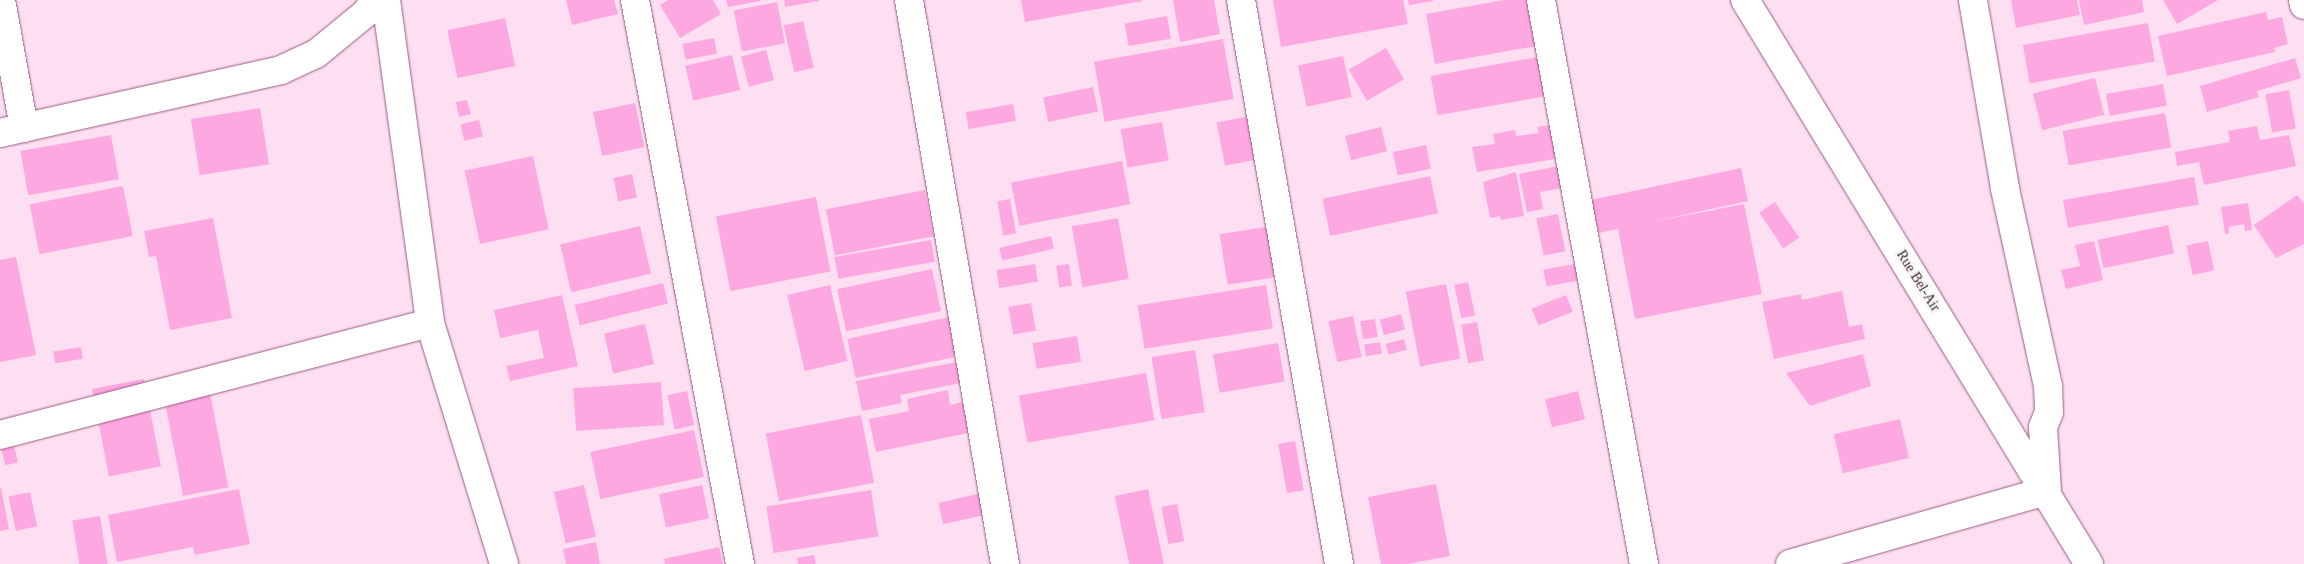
<!DOCTYPE html>
<html>
<head>
<meta charset="utf-8">
<style>
  body { margin:0 }
  #map { position:relative; width:2304px; height:564px; overflow:hidden; background:#fddff1; font-family:"Times New Roman",serif }
  div>[style] { position:absolute }
  .building>* { inset:0; background:#fea8e1; transform-origin:0 0 }
  .roads { filter:drop-shadow(0 0 1px #9a5984) drop-shadow(0 0 1px #9a5984) }
  .minor>* { height:28px; margin:-14px; padding:0 14px; transform-origin:14px; border-radius:14px; background:#fff }
  .secondary>* { height:28px; margin:-14px; padding:0 14px; transform-origin:14px; border-radius:14px; background:#fff }
  span { translate:-50% -50%; white-space:nowrap; text-align:center; line-height:1.15; -webkit-text-stroke:5px #f6f6f6; paint-order:stroke }
  .street-label { font-size:14px; color:#3e2335 }
</style>
</head>
<body>
<div id="map">
  <div class="building">
    <div style="clip-path:polygon(566px 0,614px 0,618px 14px,572px 25px)"></div>
    <div style="clip-path:polygon(668px 0,713px 0,721px 14px,680px 38px,660px 5px)"></div>
    <div style="clip-path:polygon(726px 0,760px 0,760px 1px,728px 7px)"></div>
    <div style="clip-path:polygon(784px 0,819px 0,819px 1px,785px 7px)"></div>
    <div style="clip-path:polygon(1021px 0,1142px 0,1142px 1px,1025px 22px)"></div>
    <div style="clip-path:polygon(1173px 0,1214px 0,1220px 34px,1180px 42px)"></div>
    <div style="clip-path:polygon(1273px 0,1403px 0,1408px 24px,1281px 47px)"></div>
    <div style="clip-path:polygon(1408px 0,1433px 0,1433px 1px,1409px 5px)"></div>
    <div style="clip-path:polygon(1504px 0,1528px 0,1536px 46px,1435px 64px,1426px 14px)"></div>
    <div style="clip-path:polygon(2011px 0,2077px 0,2080px 15px,2016px 28px)"></div>
    <div style="clip-path:polygon(2079px 0,2142px 0,2144px 12px,2084px 25px)"></div>
    <div style="clip-path:polygon(2163px 0,2218px 0,2177px 24px)"></div>
    <div style="left:777px;top:2px;width:42px;height:44px;rotate:79deg"></div>
    <div style="clip-path:polygon(2266px 12px,2268px 20px,2282px 17px,2288px 44px,2274px 48px,2275px 52px,2167px 76px,2158px 36px)"></div>
    <div style="left:1167px;top:16px;width:23px;height:43px;rotate:80deg"></div>
    <div style="left:505px;top:18px;width:49px;height:59px;rotate:78deg"></div>
    <div style="left:803px;top:21px;width:48px;height:20px;rotate:77deg"></div>
    <div style="left:2148px;top:23px;width:39px;height:127px;rotate:80deg"></div>
    <div style="left:714px;top:38px;width:16px;height:32px;rotate:79deg"></div>
    <div style="left:1223px;top:39px;width:61px;height:131px;rotate:80deg"></div>
    <div style="left:1386px;top:48px;width:36px;height:43px;rotate:60deg"></div>
    <div style="left:766px;top:50px;width:31px;height:26px;rotate:75deg"></div>
    <div style="left:732px;top:55px;width:36px;height:48px;rotate:77deg"></div>
    <div style="left:1343px;top:56px;width:42px;height:46px;rotate:78deg"></div>
    <div style="left:1538px;top:57px;width:40px;height:109px;rotate:80deg"></div>
    <div style="clip-path:polygon(2295px 58px,2301px 78px,2257px 91px,2259px 97px,2207px 112px,2200px 86px)"></div>
    <div style="left:2095px;top:78px;width:38px;height:64px;rotate:76deg"></div>
    <div style="left:2163px;top:84px;width:22px;height:58px;rotate:80deg"></div>
    <div style="left:1093px;top:87px;width:25px;height:51px;rotate:78deg"></div>
    <div style="left:2289px;top:90px;width:39px;height:24px;rotate:80deg"></div>
    <div style="clip-path:polygon(467px 100px,471px 114px,459px 117px,456px 102px)"></div>
    <div style="left:635px;top:103px;width:45px;height:43px;rotate:78deg"></div>
    <div style="left:1013px;top:104px;width:17px;height:48px;rotate:80deg"></div>
    <div style="left:260px;top:108px;width:57px;height:70px;rotate:81deg"></div>
    <div style="left:2165px;top:113px;width:35px;height:104px;rotate:80deg"></div>
    <div style="left:1250px;top:116px;width:44px;height:34px;rotate:79deg"></div>
    <div style="left:479px;top:120px;width:17px;height:19px;rotate:77deg"></div>
    <div style="left:1162px;top:122px;width:39px;height:42px;rotate:80deg"></div>
    <div style="clip-path:polygon(1555px 124px,1561px 158px,1477px 172px,1472px 147px,1495px 144px,1493px 134px,1515px 130px,1516px 136px,1539px 133px,1537px 127px)"></div>
    <div style="clip-path:polygon(2257px 126px,2260px 140px,2289px 135px,2296px 166px,2204px 185px,2199px 162px,2177px 166px,2175px 152px,2230px 142px,2228px 131px)"></div>
    <div style="left:1381px;top:127px;width:25px;height:37px;rotate:76deg"></div>
    <div style="left:111px;top:135px;width:45px;height:92px;rotate:80deg"></div>
    <div style="left:1426px;top:145px;width:24px;height:34px;rotate:78deg"></div>
    <div style="left:533px;top:156px;width:75px;height:70px;rotate:78deg"></div>
    <div style="left:1122px;top:161px;width:44px;height:113px;rotate:79deg"></div>
    <div style="clip-path:polygon(1558px 166px,1562px 188px,1540px 192px,1543px 209px,1527px 212px,1519px 174px)"></div>
    <div style="clip-path:polygon(1741px 168px,1748px 201px,1651px 222px,1744px 204px,1762px 294px,1635px 319px,1618px 229px,1599px 233px,1591px 200px)"></div>
    <div style="clip-path:polygon(1516px 172px,1524px 216px,1501px 220px,1500px 216px,1490px 218px,1483px 182px)"></div>
    <div style="left:632px;top:174px;width:24px;height:19px;rotate:78deg"></div>
    <div style="left:1430px;top:176px;width:38px;height:110px;rotate:78deg"></div>
    <div style="left:2194px;top:177px;width:28px;height:133px;rotate:80deg"></div>
    <div style="left:123px;top:186px;width:51px;height:95px;rotate:79deg"></div>
    <div style="left:925px;top:190px;width:47px;height:101px;rotate:79deg"></div>
    <div style="clip-path:polygon(2297px 195px,2304px 204px,2304px 244px,2276px 258px,2254px 225px)"></div>
    <div style="left:816px;top:197px;width:76px;height:102px;rotate:79deg"></div>
    <div style="left:1010px;top:199px;width:35px;height:13px;rotate:80deg"></div>
    <div style="left:1775px;top:202px;width:43px;height:19px;rotate:56deg"></div>
    <div style="clip-path:polygon(2248px 203px,2252px 230px,2245px 231px,2244px 224px,2229px 227px,2229px 233px,2225px 234px,2221px 207px)"></div>
    <div style="left:1558px;top:214px;width:38px;height:22px;rotate:79deg"></div>
    <div style="clip-path:polygon(213px 218px,232px 318px,170px 330px,156px 256px,149px 257px,144px 231px)"></div>
    <div style="left:1118px;top:218px;width:62px;height:47px;rotate:80deg"></div>
    <div style="left:2168px;top:225px;width:29px;height:72px;rotate:78deg"></div>
    <div style="left:640px;top:226px;width:49px;height:82px;rotate:77deg"></div>
    <div style="left:1272px;top:226px;width:51px;height:53px;rotate:81deg"></div>
    <div style="left:1051px;top:236px;width:13px;height:53px;rotate:77deg"></div>
    <div style="left:931px;top:240px;width:22px;height:98px;rotate:80deg"></div>
    <div style="clip-path:polygon(2094px 241px,2103px 280px,2066px 289px,2061px 270px,2080px 266px,2075px 245px)"></div>
    <div style="left:2208px;top:241px;width:30px;height:22px;rotate:78deg"></div>
    <div style="clip-path:polygon(16px 257px,36px 355px,0 362px,0 260px)"></div>
    <div style="left:1035px;top:264px;width:18px;height:39px;rotate:81deg"></div>
    <div style="left:1069px;top:264px;width:22px;height:13px;rotate:82deg"></div>
    <div style="left:1575px;top:264px;width:17px;height:32px;rotate:80deg"></div>
    <div style="left:932px;top:269px;width:43px;height:97px;rotate:78deg"></div>
    <div style="left:1468px;top:282px;width:34px;height:14px;rotate:78deg"></div>
    <div style="left:663px;top:283px;width:21px;height:91px;rotate:76deg"></div>
    <div style="left:1446px;top:284px;width:76px;height:41px;rotate:79deg"></div>
    <div style="left:830px;top:285px;width:78px;height:44px;rotate:77deg"></div>
    <div style="left:1266px;top:285px;width:44px;height:130px;rotate:81deg"></div>
    <div style="clip-path:polygon(1842px 291px,1849px 327px,1862px 324px,1865px 339px,1774px 359px,1762px 302px,1801px 294px,1802px 300px)"></div>
    <div style="clip-path:polygon(562px 295px,578px 366px,510px 381px,506px 366px,544px 358px,538px 330px,500px 338px,494px 310px)"></div>
    <div style="left:1566px;top:295px;width:18px;height:37px;rotate:68deg"></div>
    <div style="left:1031px;top:303px;width:28px;height:23px;rotate:80deg"></div>
    <div style="left:1401px;top:314px;width:16px;height:22px;rotate:75deg"></div>
    <div style="left:1353px;top:316px;width:42px;height:25px;rotate:78deg"></div>
    <div style="left:950px;top:317px;width:40px;height:105px;rotate:78deg"></div>
    <div style="left:1375px;top:319px;width:18px;height:15px;rotate:81deg"></div>
    <div style="left:1477px;top:322px;width:39px;height:16px;rotate:80deg"></div>
    <div style="left:645px;top:324px;width:41px;height:42px;rotate:77deg"></div>
    <div style="left:1077px;top:336px;width:26px;height:45px;rotate:81deg"></div>
    <div style="left:1404px;top:339px;width:11px;height:19px;rotate:75deg"></div>
    <div style="left:1380px;top:342px;width:12px;height:16px;rotate:81deg"></div>
    <div style="left:1278px;top:343px;width:39px;height:66px;rotate:80deg"></div>
    <div style="left:81px;top:347px;width:12px;height:28px;rotate:81deg"></div>
    <div style="left:1195px;top:350px;width:63px;height:44px;rotate:81deg"></div>
    <div style="clip-path:polygon(1863px 354px,1871px 386px,1810px 406px,1786px 373px)"></div>
    <div style="clip-path:polygon(957px 362px,961px 383px,900px 395px,902px 403px,862px 411px,856px 381px)"></div>
    <div style="left:1146px;top:373px;width:48px;height:129px;rotate:80deg"></div>
    <div style="left:144px;top:379px;width:89px;height:53px;rotate:79deg"></div>
    <div style="left:661px;top:382px;width:43px;height:88px;rotate:86deg"></div>
    <div style="clip-path:polygon(948px 390px,950px 405px,966px 401px,973px 432px,876px 452px,869px 419px,909px 411px,907px 399px)"></div>
    <div style="left:687px;top:391px;width:35px;height:20px;rotate:78deg"></div>
    <div style="left:1578px;top:391px;width:29px;height:34px;rotate:76deg"></div>
    <div style="left:210px;top:393px;width:96px;height:46px;rotate:79deg"></div>
    <div style="left:861px;top:415px;width:69px;height:97px;rotate:79deg"></div>
    <div style="left:1900px;top:419px;width:40px;height:68px;rotate:77deg"></div>
    <div style="left:694px;top:430px;width:48px;height:106px;rotate:78deg"></div>
    <div style="left:13px;top:441px;width:22px;height:13px;rotate:77deg"></div>
    <div style="left:1295px;top:441px;width:50px;height:17px;rotate:80deg"></div>
    <div style="clip-path:polygon(1436px 484px,1450px 556px,1407px 564px,1381px 564px,1368px 497px)"></div>
    <div style="left:584px;top:485px;width:53px;height:31px;rotate:77deg"></div>
    <div style="left:702px;top:485px;width:34px;height:44px;rotate:78deg"></div>
    <div style="clip-path:polygon(1px 488px,9px 529px,0 531px,0 489px)"></div>
    <div style="clip-path:polygon(239px 489px,250px 544px,195px 555px,193px 547px,117px 562px,108px 515px)"></div>
    <div style="left:1148px;top:489px;width:77px;height:34px;rotate:78deg"></div>
    <div style="left:871px;top:490px;width:47px;height:106px;rotate:81deg"></div>
    <div style="left:990px;top:491px;width:22px;height:53px;rotate:77deg"></div>
    <div style="left:30px;top:492px;width:35px;height:22px;rotate:78deg"></div>
    <div style="left:1177px;top:504px;width:38px;height:16px;rotate:79deg"></div>
    <div style="left:100px;top:516px;width:49px;height:28px;rotate:81deg"></div>
    <div style="clip-path:polygon(596px 542px,600px 564px,566px 564px,563px 549px)"></div>
    <div style="clip-path:polygon(719px 547px,723px 564px,665px 564px,664px 559px)"></div>
    <div style="clip-path:polygon(814px 555px,816px 564px,798px 564px,797px 558px)"></div>
  </div>
  <div class="roads">
    <div class="minor">
      <div style="left:1px;top:0;width:130px;rotate:79.8deg"></div>
      <div style="left:386px;top:0;width:326px;rotate:82.2deg"></div>
      <div style="left:430px;top:323px;width:252px;rotate:72.9deg"></div>
      <div style="left:635px;top:0;width:574px;rotate:79.45deg"></div>
      <div style="left:909px;top:0;width:572px;rotate:80.34deg"></div>
      <div style="left:1241px;top:0;width:572px;rotate:80.14deg"></div>
      <div style="left:1541px;top:0;width:573px;rotate:79.65deg"></div>
      <div style="left:2303px;top:0;width:5px;rotate:79deg"></div>
      <div style="left:0;top:133px;width:288px;rotate:-12.6deg"></div>
      <div style="left:281px;top:70px;width:38px;rotate:-25deg"></div>
      <div style="left:316px;top:54px;width:65px;rotate:-39.4deg"></div>
      <div style="left:366px;top:13px;width:16px;rotate:-55deg"></div>
      <div style="left:0;top:435px;width:444px;rotate:-14.6deg"></div>
      <div style="left:1790px;top:564px;width:267px;rotate:-15.9deg"></div>
      <div style="left:2047px;top:491px;width:64px;rotate:-93.6deg"></div>
      <div style="left:2043px;top:427px;width:16px;rotate:-68deg"></div>
      <div style="left:2049px;top:412px;width:26px;rotate:-92deg"></div>
      <div style="left:2048px;top:386px;width:203px;rotate:-102.3deg"></div>
      <div style="left:2005px;top:188px;width:191px;rotate:-99.7deg"></div>
    </div>
    <div class="secondary">
      <div style="left:1745px;top:0;width:661px;rotate:58.62deg"></div>
    </div>
  </div>
  <div class="street-label">
    <span style="left:1918px;top:281px;rotate:58deg">Rue Bel-Air</span>
  </div>
</div>
</body>
</html>
